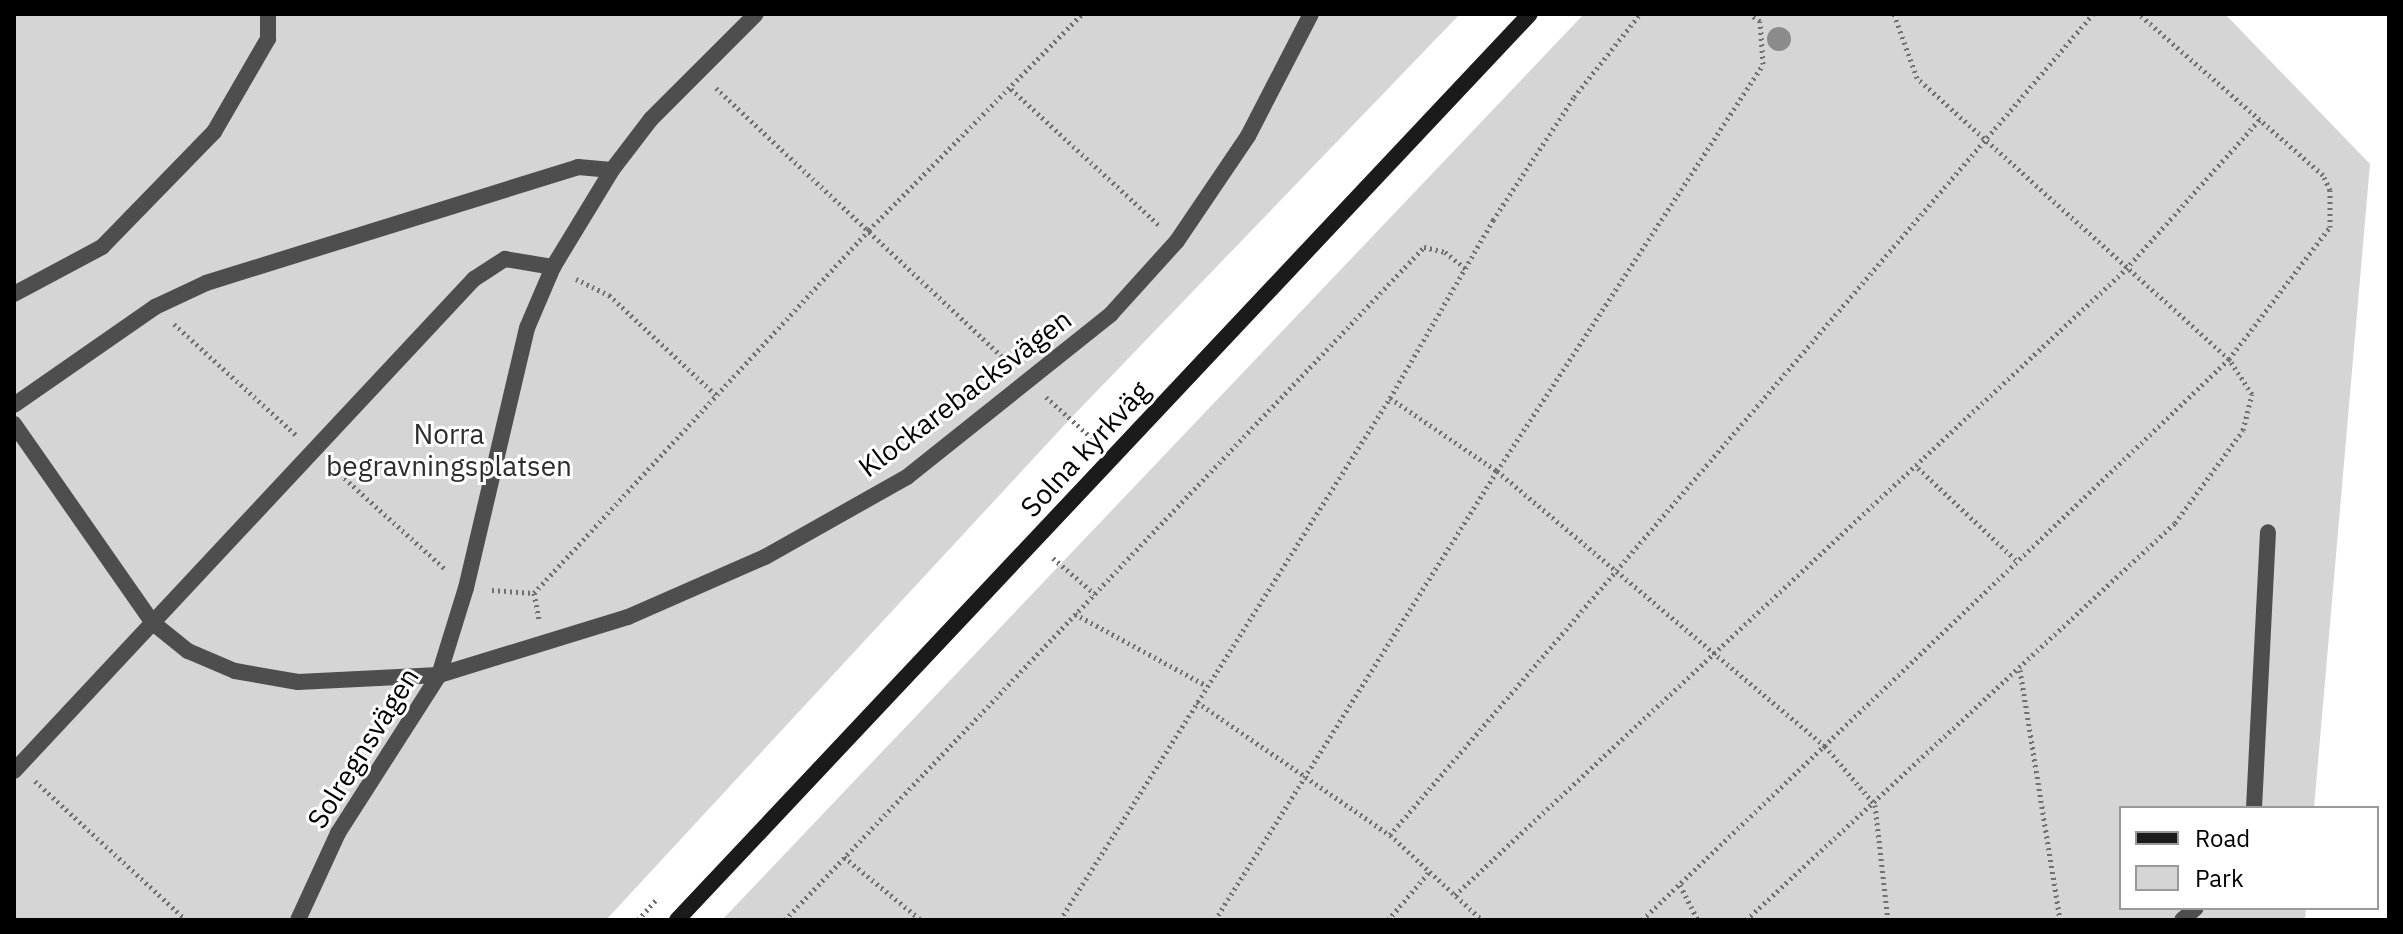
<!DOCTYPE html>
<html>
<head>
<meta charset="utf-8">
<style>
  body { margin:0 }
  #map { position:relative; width:2403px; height:934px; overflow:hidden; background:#fff; font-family:"IBM Plex Sans",sans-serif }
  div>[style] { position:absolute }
  .green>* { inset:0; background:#d5d5d5 }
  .path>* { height:5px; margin-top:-2.5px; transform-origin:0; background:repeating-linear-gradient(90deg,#707070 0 2px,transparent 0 6px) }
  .lane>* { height:16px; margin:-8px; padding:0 8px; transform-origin:8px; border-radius:8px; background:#4e4e4e }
  .secondary>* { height:16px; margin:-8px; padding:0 8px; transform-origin:8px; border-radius:8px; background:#1b1b1b }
  .trees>* { width:24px; height:24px; margin:-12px; border-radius:50%; background:#8b8b8b }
  span { translate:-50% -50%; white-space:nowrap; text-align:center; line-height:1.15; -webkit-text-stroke:6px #fff; paint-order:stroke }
  .street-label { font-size:28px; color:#000 }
  .park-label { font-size:28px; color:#2c2c2c }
  .frame { position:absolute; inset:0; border:16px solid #000; pointer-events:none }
  .legend { position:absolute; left:2119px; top:806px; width:260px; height:104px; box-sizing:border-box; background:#fff; border:2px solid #999; margin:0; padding:10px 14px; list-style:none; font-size:24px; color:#000 }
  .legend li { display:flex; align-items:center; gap:16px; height:40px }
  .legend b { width:40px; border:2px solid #999 }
</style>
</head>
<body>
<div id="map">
  <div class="green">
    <div style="clip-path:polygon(14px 14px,1460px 14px,1070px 419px,606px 920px,14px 920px)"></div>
    <div style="clip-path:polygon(1584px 14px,2225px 14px,2370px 164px,2314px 808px,2121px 808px,2121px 908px,2306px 908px,2305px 920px,722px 920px)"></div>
  </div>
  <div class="path">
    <div style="left:716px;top:88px;width:402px;rotate:43.2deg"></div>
    <div style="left:1011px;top:89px;width:202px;rotate:42.6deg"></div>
    <div style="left:576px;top:279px;width:37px;rotate:26deg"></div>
    <div style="left:609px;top:295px;width:148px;rotate:43.1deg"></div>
    <div style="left:174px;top:324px;width:166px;rotate:42.3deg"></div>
    <div style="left:1046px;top:397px;width:63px;rotate:41.8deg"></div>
    <div style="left:1390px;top:398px;width:130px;rotate:34.3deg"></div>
    <div style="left:1497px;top:471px;width:428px;rotate:40deg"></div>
    <div style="left:1825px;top:746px;width:77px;rotate:49.7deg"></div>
    <div style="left:1875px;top:805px;width:116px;rotate:83.6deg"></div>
    <div style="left:331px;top:466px;width:154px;rotate:42.1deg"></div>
    <div style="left:1918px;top:468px;width:134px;rotate:43.2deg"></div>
    <div style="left:1053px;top:558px;width:55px;rotate:40.6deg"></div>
    <div style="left:492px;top:590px;width:42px;rotate:4.1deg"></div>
    <div style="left:534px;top:593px;width:494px;rotate:-47.3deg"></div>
    <div style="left:869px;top:230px;width:303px;rotate:-45.4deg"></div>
    <div style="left:534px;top:593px;width:26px;rotate:79deg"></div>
    <div style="left:1075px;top:614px;width:150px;rotate:28.6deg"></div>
    <div style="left:2020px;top:670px;width:253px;rotate:80.9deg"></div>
    <div style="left:1197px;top:702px;width:234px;rotate:34.6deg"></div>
    <div style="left:1390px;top:835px;width:125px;rotate:42.7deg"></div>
    <div style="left:35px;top:781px;width:205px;rotate:42.6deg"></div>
    <div style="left:1390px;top:835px;width:1081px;rotate:-49.43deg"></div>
    <div style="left:844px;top:857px;width:99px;rotate:39.3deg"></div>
    <div style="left:1680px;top:885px;width:39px;rotate:63deg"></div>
    <div style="left:1455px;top:895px;width:918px;rotate:-43.01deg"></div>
    <div style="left:2126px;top:269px;width:203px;rotate:-48.2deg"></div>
    <div style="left:638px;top:920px;width:27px;rotate:-48deg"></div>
    <div style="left:785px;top:920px;width:928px;rotate:-46.48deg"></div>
    <div style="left:1424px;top:247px;width:22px;rotate:13deg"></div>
    <div style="left:1445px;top:252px;width:26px;rotate:39deg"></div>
    <div style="left:1060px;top:920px;width:618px;rotate:-57.7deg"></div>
    <div style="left:1390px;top:398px;width:206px;rotate:-59.9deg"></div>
    <div style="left:1493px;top:220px;width:147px;rotate:-56.6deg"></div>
    <div style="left:1574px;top:97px;width:106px;rotate:-51.5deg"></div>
    <div style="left:1215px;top:920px;width:530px;rotate:-57.87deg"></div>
    <div style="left:1497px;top:471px;width:486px;rotate:-56.8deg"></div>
    <div style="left:1763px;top:64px;width:43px;rotate:-94deg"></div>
    <div style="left:1760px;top:21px;width:12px;rotate:-145deg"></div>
    <div style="left:1388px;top:920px;width:65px;rotate:-49.4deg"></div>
    <div style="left:1642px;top:920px;width:812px;rotate:-43.7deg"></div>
    <div style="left:2229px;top:359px;width:166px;rotate:-52.6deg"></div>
    <div style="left:2330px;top:227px;width:37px;rotate:-90deg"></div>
    <div style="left:2330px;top:190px;width:17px;rotate:-115deg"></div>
    <div style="left:2323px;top:175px;width:244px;rotate:-138.8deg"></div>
    <div style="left:1746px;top:920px;width:585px;rotate:-42.78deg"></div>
    <div style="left:2175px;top:523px;width:115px;rotate:-53.8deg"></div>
    <div style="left:2243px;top:430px;width:37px;rotate:-76deg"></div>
    <div style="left:2252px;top:394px;width:42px;rotate:-123.3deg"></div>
    <div style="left:2229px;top:359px;width:420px;rotate:-138deg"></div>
    <div style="left:1917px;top:78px;width:68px;rotate:-109.8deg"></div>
  </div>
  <div class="lane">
    <div style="left:14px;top:294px;width:100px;rotate:-28.1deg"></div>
    <div style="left:102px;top:247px;width:161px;rotate:-45.8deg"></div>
    <div style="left:214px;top:132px;width:108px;rotate:-59.9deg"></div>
    <div style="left:268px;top:39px;width:25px;rotate:-90deg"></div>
    <div style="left:14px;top:405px;width:172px;rotate:-34.8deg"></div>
    <div style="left:155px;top:307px;width:56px;rotate:-25.2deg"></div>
    <div style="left:206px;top:283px;width:390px;rotate:-17.3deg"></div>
    <div style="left:578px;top:167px;width:34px;rotate:5deg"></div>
    <div style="left:14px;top:424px;width:243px;rotate:55.1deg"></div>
    <div style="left:153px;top:623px;width:45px;rotate:38.7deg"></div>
    <div style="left:188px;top:651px;width:51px;rotate:23.1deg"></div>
    <div style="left:235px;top:671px;width:64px;rotate:9.9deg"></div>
    <div style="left:298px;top:682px;width:141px;rotate:-2.8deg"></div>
    <div style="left:439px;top:675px;width:198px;rotate:-17.1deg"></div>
    <div style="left:628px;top:617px;width:150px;rotate:-23.7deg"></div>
    <div style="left:765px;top:557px;width:163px;rotate:-29.4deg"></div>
    <div style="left:907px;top:477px;width:261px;rotate:-38.6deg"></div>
    <div style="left:1111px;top:314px;width:98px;rotate:-47.9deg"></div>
    <div style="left:1177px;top:241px;width:127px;rotate:-55.9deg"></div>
    <div style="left:1248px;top:136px;width:137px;rotate:-62.7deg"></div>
    <div style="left:14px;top:771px;width:674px;rotate:-46.93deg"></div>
    <div style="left:474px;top:279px;width:37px;rotate:-33deg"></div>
    <div style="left:505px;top:259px;width:49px;rotate:9.5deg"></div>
    <div style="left:2254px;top:808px;width:276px;rotate:-87.1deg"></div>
    <div style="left:298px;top:920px;width:96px;rotate:-65.3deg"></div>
    <div style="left:338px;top:833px;width:188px;rotate:-57.4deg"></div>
    <div style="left:439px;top:675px;width:91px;rotate:-72.8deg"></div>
    <div style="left:466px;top:588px;width:267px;rotate:-76.8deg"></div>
    <div style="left:527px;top:328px;width:66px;rotate:-66.9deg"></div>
    <div style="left:553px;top:267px;width:114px;rotate:-58.7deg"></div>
    <div style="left:612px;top:170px;width:64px;rotate:-52.6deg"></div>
    <div style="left:651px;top:119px;width:148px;rotate:-45deg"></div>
    <div style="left:2182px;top:920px;width:18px;rotate:-41deg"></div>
  </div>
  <div class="secondary">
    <div style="left:677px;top:920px;width:1244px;rotate:-46.73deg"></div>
  </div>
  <div class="trees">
    <div style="left:1779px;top:39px"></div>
  </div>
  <div class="street-label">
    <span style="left:965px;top:393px;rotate:-37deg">Klockarebacksvägen</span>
    <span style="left:1085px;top:449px;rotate:-47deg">Solna kyrkväg</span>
    <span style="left:363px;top:748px;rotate:-58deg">Solregnsvägen</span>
  </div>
  <div class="park-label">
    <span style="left:449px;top:450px">Norra<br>begravningsplatsen</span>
  </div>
  <div class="frame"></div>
  <ul class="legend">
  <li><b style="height:10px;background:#1b1b1b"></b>Road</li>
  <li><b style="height:22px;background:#d5d5d5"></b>Park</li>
  </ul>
</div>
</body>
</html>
